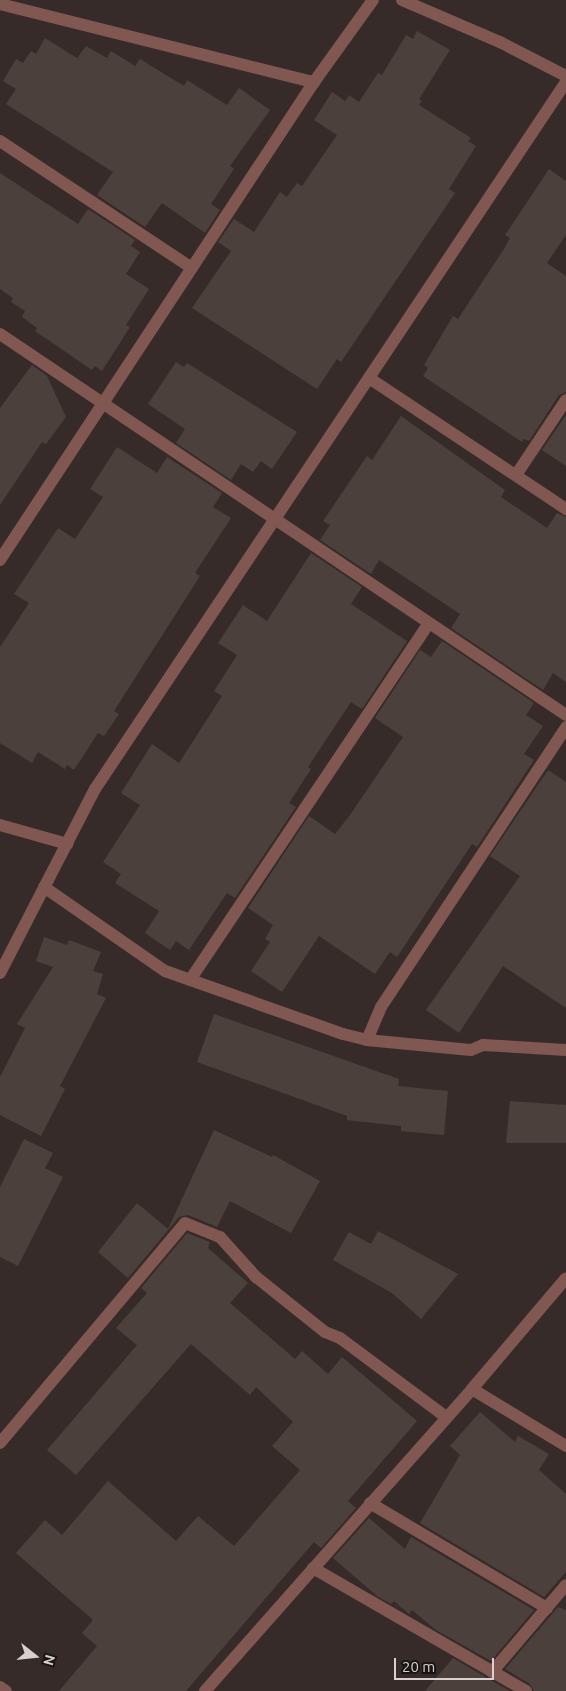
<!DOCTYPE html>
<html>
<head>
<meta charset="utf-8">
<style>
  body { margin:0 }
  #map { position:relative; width:566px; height:1691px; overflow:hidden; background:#372b29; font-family:Ubuntu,sans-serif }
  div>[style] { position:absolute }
  .building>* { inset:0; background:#4c403d }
  .minor>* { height:12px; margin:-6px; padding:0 6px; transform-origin:6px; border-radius:6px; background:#805751 }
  span { translate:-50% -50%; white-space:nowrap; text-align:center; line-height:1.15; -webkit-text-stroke:5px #1a1514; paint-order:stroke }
  .north { position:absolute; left:10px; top:1631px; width:50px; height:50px; -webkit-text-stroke:4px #1a1514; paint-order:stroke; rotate:106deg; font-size:14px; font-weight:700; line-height:20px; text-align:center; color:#d8d1cf }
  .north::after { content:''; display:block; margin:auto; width:18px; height:22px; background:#d8d1cf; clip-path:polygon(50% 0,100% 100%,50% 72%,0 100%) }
  .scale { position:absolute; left:394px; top:1658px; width:100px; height:22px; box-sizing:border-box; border:2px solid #d8d1cf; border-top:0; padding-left:6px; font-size:15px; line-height:18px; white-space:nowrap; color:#d8d1cf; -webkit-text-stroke:4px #1a1514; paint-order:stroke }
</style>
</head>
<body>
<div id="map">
  <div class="building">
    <div style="clip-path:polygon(417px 31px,450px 50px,419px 99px,422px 101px,419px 105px,471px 138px,468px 141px,476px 146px,449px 189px,455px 193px,341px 362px,337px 359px,317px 389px,192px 308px,231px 251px,218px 242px,234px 219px,254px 232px,280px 192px,287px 197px,297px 183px,302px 186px,337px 135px,314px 120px,332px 92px,345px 101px,349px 95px,359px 102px,378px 73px,382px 75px,406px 35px,413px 39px)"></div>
    <div style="clip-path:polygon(45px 38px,77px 58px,86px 46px,107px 58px,111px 51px,135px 66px,140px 59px,184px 86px,187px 80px,227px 105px,239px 88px,270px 110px,230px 166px,234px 169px,211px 204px,220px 210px,205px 233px,162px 203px,145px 227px,97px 195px,113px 172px,6px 104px,16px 89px,3px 81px,16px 59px,23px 63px,31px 51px,36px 54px)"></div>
    <div style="clip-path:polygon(549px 169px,566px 181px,566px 235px,547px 263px,566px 276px,566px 392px,559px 395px,529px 441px,524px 439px,522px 442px,423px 376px,428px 368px,424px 365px,453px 316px,458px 319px,504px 249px,510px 238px,505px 235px)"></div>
    <div style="clip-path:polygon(0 173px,78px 224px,88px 209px,135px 240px,131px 246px,140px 252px,126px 274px,149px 289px,126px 325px,130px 327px,102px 371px,95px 366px,92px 370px,35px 331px,37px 328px,22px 317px,25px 311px,11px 302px,13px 298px,0 289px)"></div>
    <div style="clip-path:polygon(176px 362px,184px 367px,187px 363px,297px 432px,272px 469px,261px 461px,253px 472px,241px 464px,231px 480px,176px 443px,185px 429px,148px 404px)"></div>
    <div style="clip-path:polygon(32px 365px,47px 376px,66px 417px,46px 444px,42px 442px,0 505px,0 408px)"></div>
    <div style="clip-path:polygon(566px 415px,566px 466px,542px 450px)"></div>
    <div style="clip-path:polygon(401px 416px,505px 490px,501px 497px,547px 528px,557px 513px,566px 517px,566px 682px,553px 673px,543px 690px,451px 628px,460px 614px,379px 560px,371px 574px,320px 540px,330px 525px,323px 521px,367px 456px,372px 460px)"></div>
    <div style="clip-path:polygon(117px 447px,157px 473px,167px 457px,222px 493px,213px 507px,231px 518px,195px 573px,200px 576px,114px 711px,119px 714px,104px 736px,98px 733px,74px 770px,67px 765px,65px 769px,38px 752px,32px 763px,0 743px,0 647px,29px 603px,14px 594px,58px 528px,75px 539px,103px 497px,90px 489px)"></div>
    <div style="clip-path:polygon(311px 553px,362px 587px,351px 604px,407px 641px,362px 709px,351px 702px,308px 767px,311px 769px,289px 803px,296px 807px,235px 898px,227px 893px,189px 950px,176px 941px,170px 950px,145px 933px,159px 911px,115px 883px,121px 874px,103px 862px,140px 805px,121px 793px,152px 744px,179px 763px,222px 696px,214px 691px,237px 655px,218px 643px,243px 605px,267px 621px)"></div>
    <div style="clip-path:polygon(442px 641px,534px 703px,526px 715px,543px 726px,524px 754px,534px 760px,477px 847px,472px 844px,397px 957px,390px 952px,375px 974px,319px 936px,282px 992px,251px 971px,270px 942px,265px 939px,273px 925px,248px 908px,309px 816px,335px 834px,350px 815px,403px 737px,375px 718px,420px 650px,431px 657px)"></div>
    <div style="clip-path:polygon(548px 770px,566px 782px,566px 1008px,503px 966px,459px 1033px,426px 1010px,520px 876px,490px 856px)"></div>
    <div style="clip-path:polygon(44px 937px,67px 945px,69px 940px,101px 952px,93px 971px,103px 974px,97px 994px,106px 998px,60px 1086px,65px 1089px,41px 1136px,0 1115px,0 1077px,25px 1028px,17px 1024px,53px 967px,36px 961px)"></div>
    <div style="clip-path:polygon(214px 1014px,399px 1079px,398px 1086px,448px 1091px,444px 1135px,401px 1131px,401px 1126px,347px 1120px,347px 1116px,197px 1062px)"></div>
    <div style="clip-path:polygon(510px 1101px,566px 1105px,566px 1143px,506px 1143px)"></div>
    <div style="clip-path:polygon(214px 1130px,272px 1157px,273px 1155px,320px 1181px,291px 1233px,230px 1201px,217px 1227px,188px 1215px,179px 1217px,128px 1278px,98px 1252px,137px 1203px,168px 1229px)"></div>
    <div style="clip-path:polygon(24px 1139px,53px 1153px,45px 1168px,63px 1177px,18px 1266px,0 1257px,0 1187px)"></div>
    <div style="clip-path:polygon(378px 1231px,458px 1274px,421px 1319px,392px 1293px,333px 1260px,349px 1232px,371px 1244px)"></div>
    <div style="clip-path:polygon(187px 1233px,210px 1242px,208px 1248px,248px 1283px,230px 1303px,295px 1359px,302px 1351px,328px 1374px,342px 1357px,417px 1421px,348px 1501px,356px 1508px,321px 1548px,314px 1542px,186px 1691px,59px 1691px,97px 1646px,82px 1633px,93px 1620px,16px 1553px,45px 1520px,62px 1535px,108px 1481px,176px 1541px,198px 1516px,234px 1546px,300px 1470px,272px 1446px,293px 1422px,256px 1387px,250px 1395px,191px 1344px,76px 1475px,47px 1450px,137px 1345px,116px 1328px,147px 1293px,141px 1288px)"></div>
    <div style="clip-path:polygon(480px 1412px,515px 1442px,518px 1436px,549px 1454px,539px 1470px,566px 1494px,566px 1572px,544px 1597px,420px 1523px,460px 1455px,450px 1446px)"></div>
    <div style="clip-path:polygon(369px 1518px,405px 1549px,411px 1537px,534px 1610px,491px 1661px,436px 1630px,412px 1610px,409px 1614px,394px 1601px,391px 1604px,377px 1596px,333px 1558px)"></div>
    <div style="clip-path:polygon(558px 1607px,566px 1610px,566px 1691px,534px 1691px,530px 1684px,505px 1669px)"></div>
    <div style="clip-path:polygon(453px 1658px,487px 1678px,510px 1691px,425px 1691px)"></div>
  </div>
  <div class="minor">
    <div style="left:402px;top:0;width:107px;rotate:23.2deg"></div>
    <div style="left:500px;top:42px;width:74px;rotate:27.3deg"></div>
    <div style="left:0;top:4px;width:324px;rotate:14deg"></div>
    <div style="left:0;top:141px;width:230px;rotate:33.5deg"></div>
    <div style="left:0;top:334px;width:682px;rotate:33.95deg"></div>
    <div style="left:369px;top:378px;width:237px;rotate:33.6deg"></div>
    <div style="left:516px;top:475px;width:90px;rotate:-56.3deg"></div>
    <div style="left:0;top:560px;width:572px;rotate:-56.7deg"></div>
    <div style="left:314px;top:82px;width:101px;rotate:-54.3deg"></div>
    <div style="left:0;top:825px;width:70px;rotate:15.8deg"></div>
    <div style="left:44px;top:887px;width:147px;rotate:34.8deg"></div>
    <div style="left:165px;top:971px;width:189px;rotate:19.5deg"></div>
    <div style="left:343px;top:1034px;width:25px;rotate:14deg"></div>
    <div style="left:367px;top:1040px;width:104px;rotate:5.5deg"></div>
    <div style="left:471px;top:1050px;width:13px;rotate:-23deg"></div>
    <div style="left:483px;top:1045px;width:83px;rotate:3.4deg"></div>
    <div style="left:0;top:973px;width:207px;rotate:-62.7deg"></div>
    <div style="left:95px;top:789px;width:850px;rotate:-56.33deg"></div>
    <div style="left:190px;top:980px;width:428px;rotate:-56.2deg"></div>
    <div style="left:367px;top:1040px;width:36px;rotate:-67deg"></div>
    <div style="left:381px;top:1007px;width:336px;rotate:-56.5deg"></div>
    <div style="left:472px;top:1389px;width:145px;rotate:-49.7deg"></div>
    <div style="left:0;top:1443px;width:287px;rotate:-49.9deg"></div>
    <div style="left:185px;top:1223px;width:38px;rotate:22deg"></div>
    <div style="left:220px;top:1237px;width:54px;rotate:48deg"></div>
    <div style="left:256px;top:1277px;width:88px;rotate:38.6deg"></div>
    <div style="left:325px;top:1332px;width:16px;rotate:22deg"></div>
    <div style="left:340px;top:1338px;width:132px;rotate:36.7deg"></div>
    <div style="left:370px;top:1503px;width:206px;rotate:30.7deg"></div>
    <div style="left:313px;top:1568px;width:246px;rotate:30deg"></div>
    <div style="left:492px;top:1672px;width:114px;rotate:-49.6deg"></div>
    <div style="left:0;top:1687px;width:7px;rotate:34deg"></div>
    <div style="left:205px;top:1691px;width:403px;rotate:-48.5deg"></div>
    <div style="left:472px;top:1389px;width:110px;rotate:31.2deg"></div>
  </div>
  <div class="north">N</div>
  <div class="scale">20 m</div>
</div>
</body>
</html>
